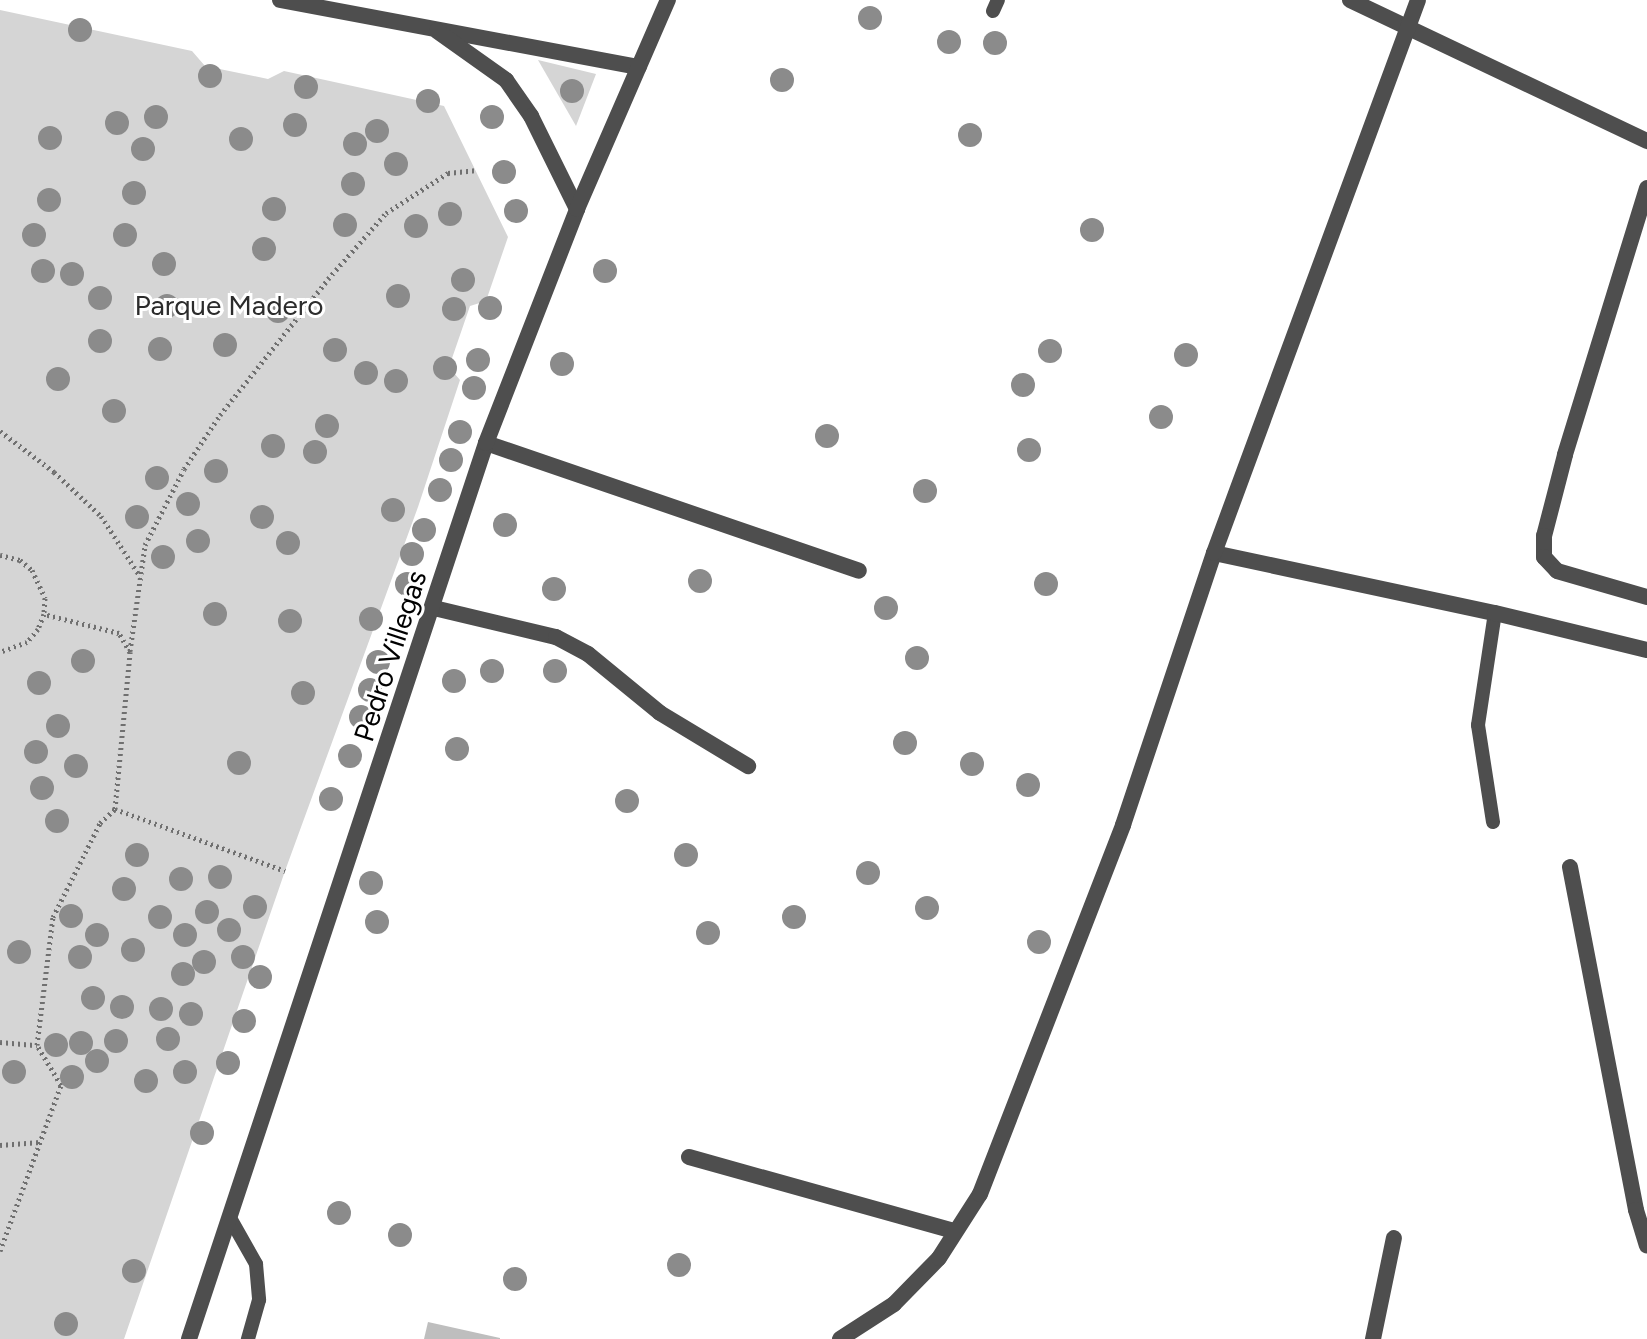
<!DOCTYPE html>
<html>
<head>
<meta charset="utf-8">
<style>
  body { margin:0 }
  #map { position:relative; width:1647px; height:1339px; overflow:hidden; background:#fff; font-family:Figtree,sans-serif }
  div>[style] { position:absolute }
  .green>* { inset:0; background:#d5d5d5 }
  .building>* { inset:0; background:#bebebe }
  .path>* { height:5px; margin-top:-2.5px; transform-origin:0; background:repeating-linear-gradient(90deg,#707070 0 2px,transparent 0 6px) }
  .lane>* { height:14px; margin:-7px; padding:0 7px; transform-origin:7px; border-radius:7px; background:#4e4e4e }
  .street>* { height:16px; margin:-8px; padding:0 8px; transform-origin:8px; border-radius:8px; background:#4e4e4e }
  .trees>* { width:24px; height:24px; margin:-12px; border-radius:50%; background:#8b8b8b }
  span { translate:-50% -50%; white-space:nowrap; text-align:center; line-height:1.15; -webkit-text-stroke:6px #fff; paint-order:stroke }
  .park-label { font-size:28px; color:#2c2c2c }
  .street-label { font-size:28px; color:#000 }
</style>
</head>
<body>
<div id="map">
  <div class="green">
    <div style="clip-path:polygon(0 10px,192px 51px,205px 66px,268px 79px,284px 71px,444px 106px,508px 237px,486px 301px,470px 306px,449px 367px,460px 380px,418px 507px,285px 871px,124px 1339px,0 1339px)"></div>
    <div style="clip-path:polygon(538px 60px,596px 74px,576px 126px)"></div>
  </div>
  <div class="building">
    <div style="clip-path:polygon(428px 1322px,500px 1338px,500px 1339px,424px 1339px)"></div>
  </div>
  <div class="path">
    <div style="left:0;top:431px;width:68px;rotate:37.2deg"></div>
    <div style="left:54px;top:472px;width:64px;rotate:43.1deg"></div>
    <div style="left:101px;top:516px;width:72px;rotate:57deg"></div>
    <div style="left:0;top:555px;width:21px;rotate:14deg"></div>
    <div style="left:20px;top:560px;width:16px;rotate:40deg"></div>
    <div style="left:32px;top:570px;width:31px;rotate:65deg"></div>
    <div style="left:45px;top:598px;width:16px;rotate:94deg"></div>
    <div style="left:44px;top:614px;width:16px;rotate:112deg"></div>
    <div style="left:38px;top:629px;width:17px;rotate:130deg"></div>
    <div style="left:27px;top:642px;width:29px;rotate:160deg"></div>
    <div style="left:130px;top:651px;width:107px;rotate:-81.9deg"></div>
    <div style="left:145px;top:545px;width:85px;rotate:-62.8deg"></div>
    <div style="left:184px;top:469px;width:65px;rotate:-56.3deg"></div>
    <div style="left:220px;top:415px;width:174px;rotate:-51.5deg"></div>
    <div style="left:328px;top:279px;width:88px;rotate:-48.7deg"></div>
    <div style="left:386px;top:213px;width:74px;rotate:-32.8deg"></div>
    <div style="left:448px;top:173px;width:27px;rotate:-6deg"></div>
    <div style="left:115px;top:809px;width:181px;rotate:20deg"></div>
    <div style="left:0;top:1042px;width:37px;rotate:5deg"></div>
    <div style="left:0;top:1145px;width:40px;rotate:-4.3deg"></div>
    <div style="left:0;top:1251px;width:177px;rotate:-69.8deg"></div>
    <div style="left:61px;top:1085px;width:47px;rotate:-121deg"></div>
    <div style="left:37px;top:1045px;width:129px;rotate:-82.9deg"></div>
    <div style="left:53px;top:917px;width:105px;rotate:-63.4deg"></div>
    <div style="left:100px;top:823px;width:21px;rotate:-43deg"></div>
    <div style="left:115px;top:809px;width:158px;rotate:-84.5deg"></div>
    <div style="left:130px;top:652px;width:22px;rotate:-120deg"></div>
    <div style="left:119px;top:633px;width:77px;rotate:-165.8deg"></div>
  </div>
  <div class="lane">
    <div style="left:993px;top:11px;width:12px;rotate:-66deg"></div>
    <div style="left:1493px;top:822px;width:98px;rotate:-98.8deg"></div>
    <div style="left:1478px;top:725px;width:113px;rotate:-81.4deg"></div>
    <div style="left:230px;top:1218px;width:53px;rotate:60.5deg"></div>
    <div style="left:256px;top:1264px;width:36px;rotate:85deg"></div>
    <div style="left:259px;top:1300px;width:41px;rotate:105.8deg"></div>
  </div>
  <div class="street">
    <div style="left:280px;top:0;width:365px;rotate:10.6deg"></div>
    <div style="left:1350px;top:0;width:329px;rotate:25.4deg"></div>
    <div style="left:437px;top:31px;width:85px;rotate:35.4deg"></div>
    <div style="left:506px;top:80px;width:44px;rotate:55.2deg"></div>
    <div style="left:531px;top:116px;width:104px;rotate:63.7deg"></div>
    <div style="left:1647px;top:188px;width:279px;rotate:107.1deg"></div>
    <div style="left:1565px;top:455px;width:84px;rotate:104.5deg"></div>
    <div style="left:1544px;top:536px;width:21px;rotate:90deg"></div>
    <div style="left:1544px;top:557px;width:19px;rotate:47deg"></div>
    <div style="left:1557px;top:571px;width:94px;rotate:16.1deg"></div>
    <div style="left:486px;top:443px;width:394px;rotate:18.9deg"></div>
    <div style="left:1214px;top:553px;width:287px;rotate:12.1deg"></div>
    <div style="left:1495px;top:613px;width:156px;rotate:13.7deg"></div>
    <div style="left:434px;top:608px;width:125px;rotate:13.4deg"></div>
    <div style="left:556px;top:637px;width:36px;rotate:28deg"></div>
    <div style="left:588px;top:654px;width:93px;rotate:39.3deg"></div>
    <div style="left:660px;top:713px;width:103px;rotate:31.1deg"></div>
    <div style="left:1570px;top:867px;width:349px;rotate:79.1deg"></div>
    <div style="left:1636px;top:1210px;width:37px;rotate:73deg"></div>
    <div style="left:689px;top:1157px;width:275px;rotate:15.6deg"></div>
    <div style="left:189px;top:1339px;width:944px;rotate:-71.66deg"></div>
    <div style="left:486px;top:443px;width:251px;rotate:-68.7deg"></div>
    <div style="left:577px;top:209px;width:228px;rotate:-66.5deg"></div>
    <div style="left:840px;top:1339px;width:64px;rotate:-32.9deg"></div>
    <div style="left:894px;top:1304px;width:64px;rotate:-45.6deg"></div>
    <div style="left:939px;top:1258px;width:76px;rotate:-57.4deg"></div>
    <div style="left:980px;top:1194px;width:396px;rotate:-68.8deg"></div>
    <div style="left:1123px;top:825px;width:287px;rotate:-71.5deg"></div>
    <div style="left:1214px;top:553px;width:589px;rotate:-69.75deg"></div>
    <div style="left:1373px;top:1339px;width:103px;rotate:-78.3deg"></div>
  </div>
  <div class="trees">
    <div style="left:870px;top:18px"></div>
    <div style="left:80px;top:30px"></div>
    <div style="left:949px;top:42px"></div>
    <div style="left:995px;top:43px"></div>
    <div style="left:210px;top:76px"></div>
    <div style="left:782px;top:80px"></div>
    <div style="left:306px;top:87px"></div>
    <div style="left:572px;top:91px"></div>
    <div style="left:428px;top:101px"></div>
    <div style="left:156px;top:117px"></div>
    <div style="left:492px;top:117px"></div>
    <div style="left:117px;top:123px"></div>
    <div style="left:295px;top:125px"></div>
    <div style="left:377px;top:131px"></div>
    <div style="left:970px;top:135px"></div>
    <div style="left:50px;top:138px"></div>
    <div style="left:241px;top:139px"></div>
    <div style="left:355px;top:144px"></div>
    <div style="left:143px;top:149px"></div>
    <div style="left:396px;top:164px"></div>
    <div style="left:504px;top:172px"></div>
    <div style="left:353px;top:184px"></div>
    <div style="left:134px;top:193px"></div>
    <div style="left:49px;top:200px"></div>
    <div style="left:274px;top:209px"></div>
    <div style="left:516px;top:211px"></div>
    <div style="left:450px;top:214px"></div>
    <div style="left:345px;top:225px"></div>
    <div style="left:416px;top:226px"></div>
    <div style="left:1092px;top:230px"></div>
    <div style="left:34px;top:235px"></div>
    <div style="left:125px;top:235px"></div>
    <div style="left:264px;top:249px"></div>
    <div style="left:164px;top:264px"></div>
    <div style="left:43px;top:271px"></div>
    <div style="left:605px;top:271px"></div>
    <div style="left:72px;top:274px"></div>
    <div style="left:463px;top:280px"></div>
    <div style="left:398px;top:296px"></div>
    <div style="left:100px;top:298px"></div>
    <div style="left:167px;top:306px"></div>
    <div style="left:490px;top:308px"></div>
    <div style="left:454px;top:309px"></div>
    <div style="left:278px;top:311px"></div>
    <div style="left:100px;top:341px"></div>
    <div style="left:225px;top:345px"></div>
    <div style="left:160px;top:349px"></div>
    <div style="left:335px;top:350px"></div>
    <div style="left:1050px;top:351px"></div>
    <div style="left:1186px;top:355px"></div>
    <div style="left:478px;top:360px"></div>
    <div style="left:562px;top:364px"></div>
    <div style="left:445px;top:368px"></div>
    <div style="left:366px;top:373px"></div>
    <div style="left:58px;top:379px"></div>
    <div style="left:396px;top:381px"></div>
    <div style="left:1023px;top:385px"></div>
    <div style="left:474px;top:388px"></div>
    <div style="left:114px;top:411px"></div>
    <div style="left:1161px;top:417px"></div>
    <div style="left:327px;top:426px"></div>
    <div style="left:460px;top:432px"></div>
    <div style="left:827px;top:436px"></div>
    <div style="left:273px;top:446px"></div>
    <div style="left:1029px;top:450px"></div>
    <div style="left:315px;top:452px"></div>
    <div style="left:451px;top:460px"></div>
    <div style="left:216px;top:471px"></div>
    <div style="left:157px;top:478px"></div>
    <div style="left:440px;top:490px"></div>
    <div style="left:925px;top:491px"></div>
    <div style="left:188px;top:504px"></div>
    <div style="left:393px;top:510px"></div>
    <div style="left:137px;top:517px"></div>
    <div style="left:262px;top:517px"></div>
    <div style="left:505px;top:525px"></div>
    <div style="left:424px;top:530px"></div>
    <div style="left:198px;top:541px"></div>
    <div style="left:288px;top:543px"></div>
    <div style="left:412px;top:554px"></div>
    <div style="left:163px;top:557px"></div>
    <div style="left:700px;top:581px"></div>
    <div style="left:407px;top:584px"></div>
    <div style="left:1046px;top:584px"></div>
    <div style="left:554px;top:589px"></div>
    <div style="left:886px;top:608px"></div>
    <div style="left:215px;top:614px"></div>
    <div style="left:371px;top:619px"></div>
    <div style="left:290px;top:621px"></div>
    <div style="left:917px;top:658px"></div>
    <div style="left:83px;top:661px"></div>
    <div style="left:378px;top:662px"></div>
    <div style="left:492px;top:671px"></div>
    <div style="left:555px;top:671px"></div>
    <div style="left:454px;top:681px"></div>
    <div style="left:39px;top:683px"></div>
    <div style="left:370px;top:690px"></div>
    <div style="left:303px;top:693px"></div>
    <div style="left:361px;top:717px"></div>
    <div style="left:58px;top:726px"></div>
    <div style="left:905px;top:743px"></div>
    <div style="left:457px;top:749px"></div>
    <div style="left:36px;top:752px"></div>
    <div style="left:350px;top:756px"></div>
    <div style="left:239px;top:763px"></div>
    <div style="left:972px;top:764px"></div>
    <div style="left:76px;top:766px"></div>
    <div style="left:1028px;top:785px"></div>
    <div style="left:42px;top:788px"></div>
    <div style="left:331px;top:799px"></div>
    <div style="left:627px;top:801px"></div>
    <div style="left:57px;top:821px"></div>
    <div style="left:137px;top:855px"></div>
    <div style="left:686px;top:855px"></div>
    <div style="left:868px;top:873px"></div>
    <div style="left:220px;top:877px"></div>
    <div style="left:181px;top:879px"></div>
    <div style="left:371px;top:883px"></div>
    <div style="left:124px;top:889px"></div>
    <div style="left:255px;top:907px"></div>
    <div style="left:927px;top:908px"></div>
    <div style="left:207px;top:912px"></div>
    <div style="left:71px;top:916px"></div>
    <div style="left:160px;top:917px"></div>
    <div style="left:794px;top:917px"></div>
    <div style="left:377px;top:922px"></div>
    <div style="left:229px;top:930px"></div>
    <div style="left:708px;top:933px"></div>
    <div style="left:97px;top:935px"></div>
    <div style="left:185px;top:935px"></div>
    <div style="left:1039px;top:942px"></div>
    <div style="left:133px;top:950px"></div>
    <div style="left:19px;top:952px"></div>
    <div style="left:80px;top:957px"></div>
    <div style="left:243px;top:957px"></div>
    <div style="left:204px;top:962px"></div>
    <div style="left:183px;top:974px"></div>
    <div style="left:260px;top:977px"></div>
    <div style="left:93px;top:998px"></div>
    <div style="left:122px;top:1007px"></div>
    <div style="left:161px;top:1009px"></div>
    <div style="left:191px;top:1014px"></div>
    <div style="left:244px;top:1021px"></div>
    <div style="left:168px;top:1039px"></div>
    <div style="left:116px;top:1041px"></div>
    <div style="left:81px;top:1043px"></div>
    <div style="left:56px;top:1045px"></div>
    <div style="left:97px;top:1061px"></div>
    <div style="left:228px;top:1063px"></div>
    <div style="left:14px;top:1072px"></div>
    <div style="left:185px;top:1072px"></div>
    <div style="left:72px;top:1077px"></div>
    <div style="left:146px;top:1081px"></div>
    <div style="left:202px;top:1133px"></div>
    <div style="left:339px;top:1213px"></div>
    <div style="left:400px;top:1235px"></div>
    <div style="left:679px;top:1265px"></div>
    <div style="left:134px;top:1271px"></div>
    <div style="left:515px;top:1279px"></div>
    <div style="left:66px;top:1324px"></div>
  </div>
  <div class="park-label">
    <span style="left:229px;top:305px">Parque Madero</span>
  </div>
  <div class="street-label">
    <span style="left:390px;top:656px;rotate:-72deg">Pedro Villegas</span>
  </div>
</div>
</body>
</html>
